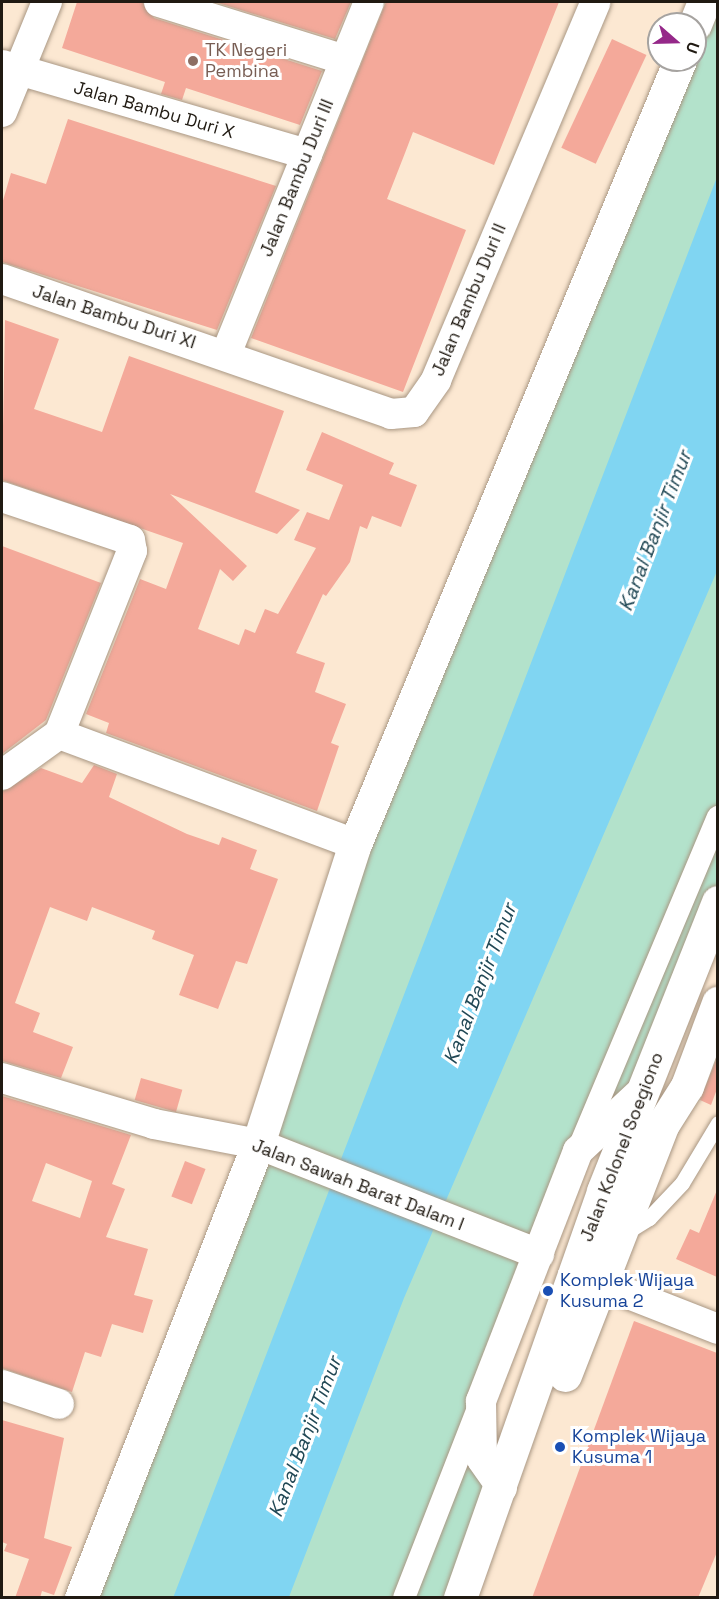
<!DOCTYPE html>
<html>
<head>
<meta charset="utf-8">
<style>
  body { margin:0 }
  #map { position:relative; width:719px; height:1599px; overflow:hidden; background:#fce8d2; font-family:"Space Grotesk",sans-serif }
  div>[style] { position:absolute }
  .green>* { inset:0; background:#b3e2cb }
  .water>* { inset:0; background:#80d5f2 }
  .building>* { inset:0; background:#f4a99a; transform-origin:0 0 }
  .roads { filter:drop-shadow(0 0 2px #a99783) drop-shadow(0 0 2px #a99783) }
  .service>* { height:15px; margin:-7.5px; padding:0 7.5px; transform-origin:7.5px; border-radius:7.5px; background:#fff }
  .pedestrian>* { height:22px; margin:-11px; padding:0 11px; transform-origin:11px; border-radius:11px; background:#fff }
  .minor>* { height:30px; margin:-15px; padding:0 15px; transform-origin:15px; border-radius:15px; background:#fff }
  .tertiary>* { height:33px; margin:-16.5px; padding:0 16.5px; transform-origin:16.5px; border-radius:16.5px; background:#fff }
  .primary>* { height:33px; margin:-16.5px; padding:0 16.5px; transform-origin:16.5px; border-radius:16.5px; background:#fff }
  .dots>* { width:16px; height:16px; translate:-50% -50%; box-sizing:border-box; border:3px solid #fff; border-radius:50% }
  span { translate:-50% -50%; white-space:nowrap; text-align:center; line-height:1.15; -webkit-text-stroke:6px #fff; paint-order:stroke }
  .education-label { font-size:18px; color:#785e54 }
  .left { translate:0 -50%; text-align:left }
  .street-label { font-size:18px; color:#201a12 }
  .transit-label { font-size:18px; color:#164399 }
  .water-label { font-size:20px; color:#214855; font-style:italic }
  .frame { position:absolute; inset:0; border:3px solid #201a12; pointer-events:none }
  .north { position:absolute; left:647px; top:12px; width:60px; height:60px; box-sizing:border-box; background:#fff; border:2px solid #a6a3a0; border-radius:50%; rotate:110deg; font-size:16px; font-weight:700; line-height:24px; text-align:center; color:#201a12 }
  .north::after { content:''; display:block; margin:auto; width:21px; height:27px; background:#952889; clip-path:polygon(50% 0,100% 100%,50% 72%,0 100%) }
</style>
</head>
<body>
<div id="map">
  <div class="green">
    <div style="clip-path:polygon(717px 2px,717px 902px,642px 1090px,578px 1151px,481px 1401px,502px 1488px,460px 1597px,81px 1598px,355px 844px,695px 60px,695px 24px)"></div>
  </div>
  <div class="water">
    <div style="clip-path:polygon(717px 177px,717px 571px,404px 1298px,289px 1597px,173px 1598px)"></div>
  </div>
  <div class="building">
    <div style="clip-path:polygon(77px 2px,142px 2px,154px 18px,322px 71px,300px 125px,186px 88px,182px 100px,161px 94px,165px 82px,62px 48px)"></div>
    <div style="clip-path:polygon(215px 2px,351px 2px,335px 39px)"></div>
    <div style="clip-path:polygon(386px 2px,559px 2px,494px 165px,413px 132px,405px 153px,387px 199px,466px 230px,403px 392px,251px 338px)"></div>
    <div style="left:612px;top:39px;width:38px;height:120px;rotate:25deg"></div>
    <div style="clip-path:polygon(68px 119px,276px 186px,217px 330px,2px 262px,2px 204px,11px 173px,46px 184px)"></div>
    <div style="clip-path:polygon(5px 320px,59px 339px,34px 409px,102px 432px,129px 356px,284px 411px,255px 492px,300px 510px,277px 534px,170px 494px,247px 566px,233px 581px,220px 569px,198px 629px,239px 645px,245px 629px,255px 633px,265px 609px,278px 614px,316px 548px,294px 540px,307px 512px,329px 520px,343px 485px,306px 470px,322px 432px,394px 463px,389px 474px,417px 485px,401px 527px,372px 516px,367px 529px,360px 526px,350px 562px,326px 596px,323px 594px,296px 653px,325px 663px,315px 692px,346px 704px,331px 743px,339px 746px,317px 811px,106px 733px,109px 723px,86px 714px,140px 579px,166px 589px,183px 543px,2px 480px)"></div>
    <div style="clip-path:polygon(2px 546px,101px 583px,46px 720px,2px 754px)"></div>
    <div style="clip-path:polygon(94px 765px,117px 774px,109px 797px,187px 834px,219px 845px,222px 837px,257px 850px,250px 869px,278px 879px,247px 964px,236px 961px,218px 1009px,179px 995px,194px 955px,152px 939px,155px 931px,92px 907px,87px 921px,50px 907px,15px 1003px,40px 1013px,33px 1032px,73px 1047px,61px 1078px,2px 1061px,2px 792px,41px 768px,82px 783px)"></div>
    <div style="clip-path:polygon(717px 1058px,717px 1089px,711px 1105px,700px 1100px)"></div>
    <div style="left:141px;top:1078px;width:43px;height:23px;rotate:16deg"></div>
    <div style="clip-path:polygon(evenodd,2px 1096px,131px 1135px,112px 1184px,125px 1189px,106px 1237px,148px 1249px,134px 1295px,153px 1300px,143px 1333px,112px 1324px,101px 1357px,85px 1352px,72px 1392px,2px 1368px,2px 1096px,46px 1163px,92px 1181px,80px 1218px,32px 1201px,46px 1163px)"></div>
    <div style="left:185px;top:1161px;width:22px;height:38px;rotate:21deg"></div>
    <div style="clip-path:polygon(717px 1190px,717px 1277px,676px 1259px,690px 1229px,699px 1233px)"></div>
    <div style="clip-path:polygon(634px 1321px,717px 1353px,717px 1552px,698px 1598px,532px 1598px)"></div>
    <div style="clip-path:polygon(2px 1420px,64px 1438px,44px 1538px,72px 1547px,54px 1595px,42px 1591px,40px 1598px,15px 1598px,29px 1559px,4px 1551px,7px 1544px,2px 1542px)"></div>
  </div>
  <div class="roads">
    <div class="service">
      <div style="left:626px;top:1222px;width:9px;rotate:41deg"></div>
      <div style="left:633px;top:1228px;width:19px;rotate:-32deg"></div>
      <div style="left:649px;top:1218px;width:48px;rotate:-46.7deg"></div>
      <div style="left:682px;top:1183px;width:70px;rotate:-59deg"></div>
    </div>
    <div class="pedestrian">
      <div style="left:580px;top:1145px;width:356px;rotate:-67.2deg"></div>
      <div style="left:404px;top:1598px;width:201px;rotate:-68.7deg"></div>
    </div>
    <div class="minor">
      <div style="left:159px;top:2px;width:195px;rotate:17.3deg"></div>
      <div style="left:2px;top:65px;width:318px;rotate:16.3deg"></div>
      <div style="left:2px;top:112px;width:119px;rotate:-67.8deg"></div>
      <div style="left:2px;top:279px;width:412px;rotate:19.1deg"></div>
      <div style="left:391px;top:414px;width:23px;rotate:-5deg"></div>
      <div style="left:414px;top:412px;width:39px;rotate:-55deg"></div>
      <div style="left:436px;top:380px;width:410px;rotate:-67.1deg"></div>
      <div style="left:226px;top:354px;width:380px;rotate:-67.9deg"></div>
      <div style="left:2px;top:497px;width:135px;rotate:18.6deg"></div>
      <div style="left:130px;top:540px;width:11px;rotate:80deg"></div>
      <div style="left:132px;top:551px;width:197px;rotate:111.7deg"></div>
      <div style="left:59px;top:734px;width:316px;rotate:20.4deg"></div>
      <div style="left:2px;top:775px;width:70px;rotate:-35.7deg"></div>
      <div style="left:2px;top:1078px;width:159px;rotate:16.8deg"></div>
      <div style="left:154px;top:1124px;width:106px;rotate:10.9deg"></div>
      <div style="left:258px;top:1144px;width:302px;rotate:21.4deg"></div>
      <div style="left:598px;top:1282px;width:129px;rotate:21.4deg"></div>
      <div style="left:2px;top:1385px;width:60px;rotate:18.4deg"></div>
      <div style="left:502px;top:1488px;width:35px;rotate:-125deg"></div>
      <div style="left:482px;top:1459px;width:58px;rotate:-91deg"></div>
      <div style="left:481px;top:1401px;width:268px;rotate:-68.8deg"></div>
      <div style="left:578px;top:1151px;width:82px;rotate:-43deg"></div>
    </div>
    <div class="tertiary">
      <div style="left:695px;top:24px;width:24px;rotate:-68deg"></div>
      <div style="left:81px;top:1598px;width:487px;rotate:-68.7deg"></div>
      <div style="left:258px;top:1144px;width:315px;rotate:-72.1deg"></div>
      <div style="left:355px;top:844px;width:849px;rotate:-67.48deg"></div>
    </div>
    <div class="primary">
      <div style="left:565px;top:1375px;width:269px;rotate:-68.7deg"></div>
      <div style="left:663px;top:1124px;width:45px;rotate:-57.7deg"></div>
      <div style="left:687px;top:1086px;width:89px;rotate:-69.5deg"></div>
      <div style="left:460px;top:1598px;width:431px;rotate:-70.6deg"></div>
      <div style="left:603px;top:1191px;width:311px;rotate:-68.3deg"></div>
    </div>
  </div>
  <div class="dots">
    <div style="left:193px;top:61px;background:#8d6e63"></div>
    <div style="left:548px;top:1291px;background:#1a4fb4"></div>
    <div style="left:560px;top:1447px;background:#1a4fb4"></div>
  </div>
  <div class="education-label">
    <span class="left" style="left:205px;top:61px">TK Negeri<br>Pembina</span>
  </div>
  <div class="street-label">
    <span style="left:154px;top:110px;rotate:16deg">Jalan Bambu Duri X</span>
    <span style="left:297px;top:178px;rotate:-68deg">Jalan Bambu Duri III</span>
    <span style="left:469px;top:300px;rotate:-67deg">Jalan Bambu Duri II</span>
    <span style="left:114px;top:317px;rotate:18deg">Jalan Bambu Duri XI</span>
    <span style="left:622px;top:1147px;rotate:-69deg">Jalan Kolonel Soegiono</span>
    <span style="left:358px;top:1185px;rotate:21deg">Jalan Sawah Barat Dalam I</span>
  </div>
  <div class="transit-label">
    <span class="left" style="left:560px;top:1291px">Komplek Wijaya<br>Kusuma 2</span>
    <span class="left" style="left:572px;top:1447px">Komplek Wijaya<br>Kusuma 1</span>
  </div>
  <div class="water-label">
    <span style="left:655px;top:531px;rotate:-69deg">Kanal Banjir Timur</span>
    <span style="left:480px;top:984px;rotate:-69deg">Kanal Banjir Timur</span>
    <span style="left:305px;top:1437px;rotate:-69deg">Kanal Banjir Timur</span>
  </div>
  <div class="frame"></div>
  <div class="north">U</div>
</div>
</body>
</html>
